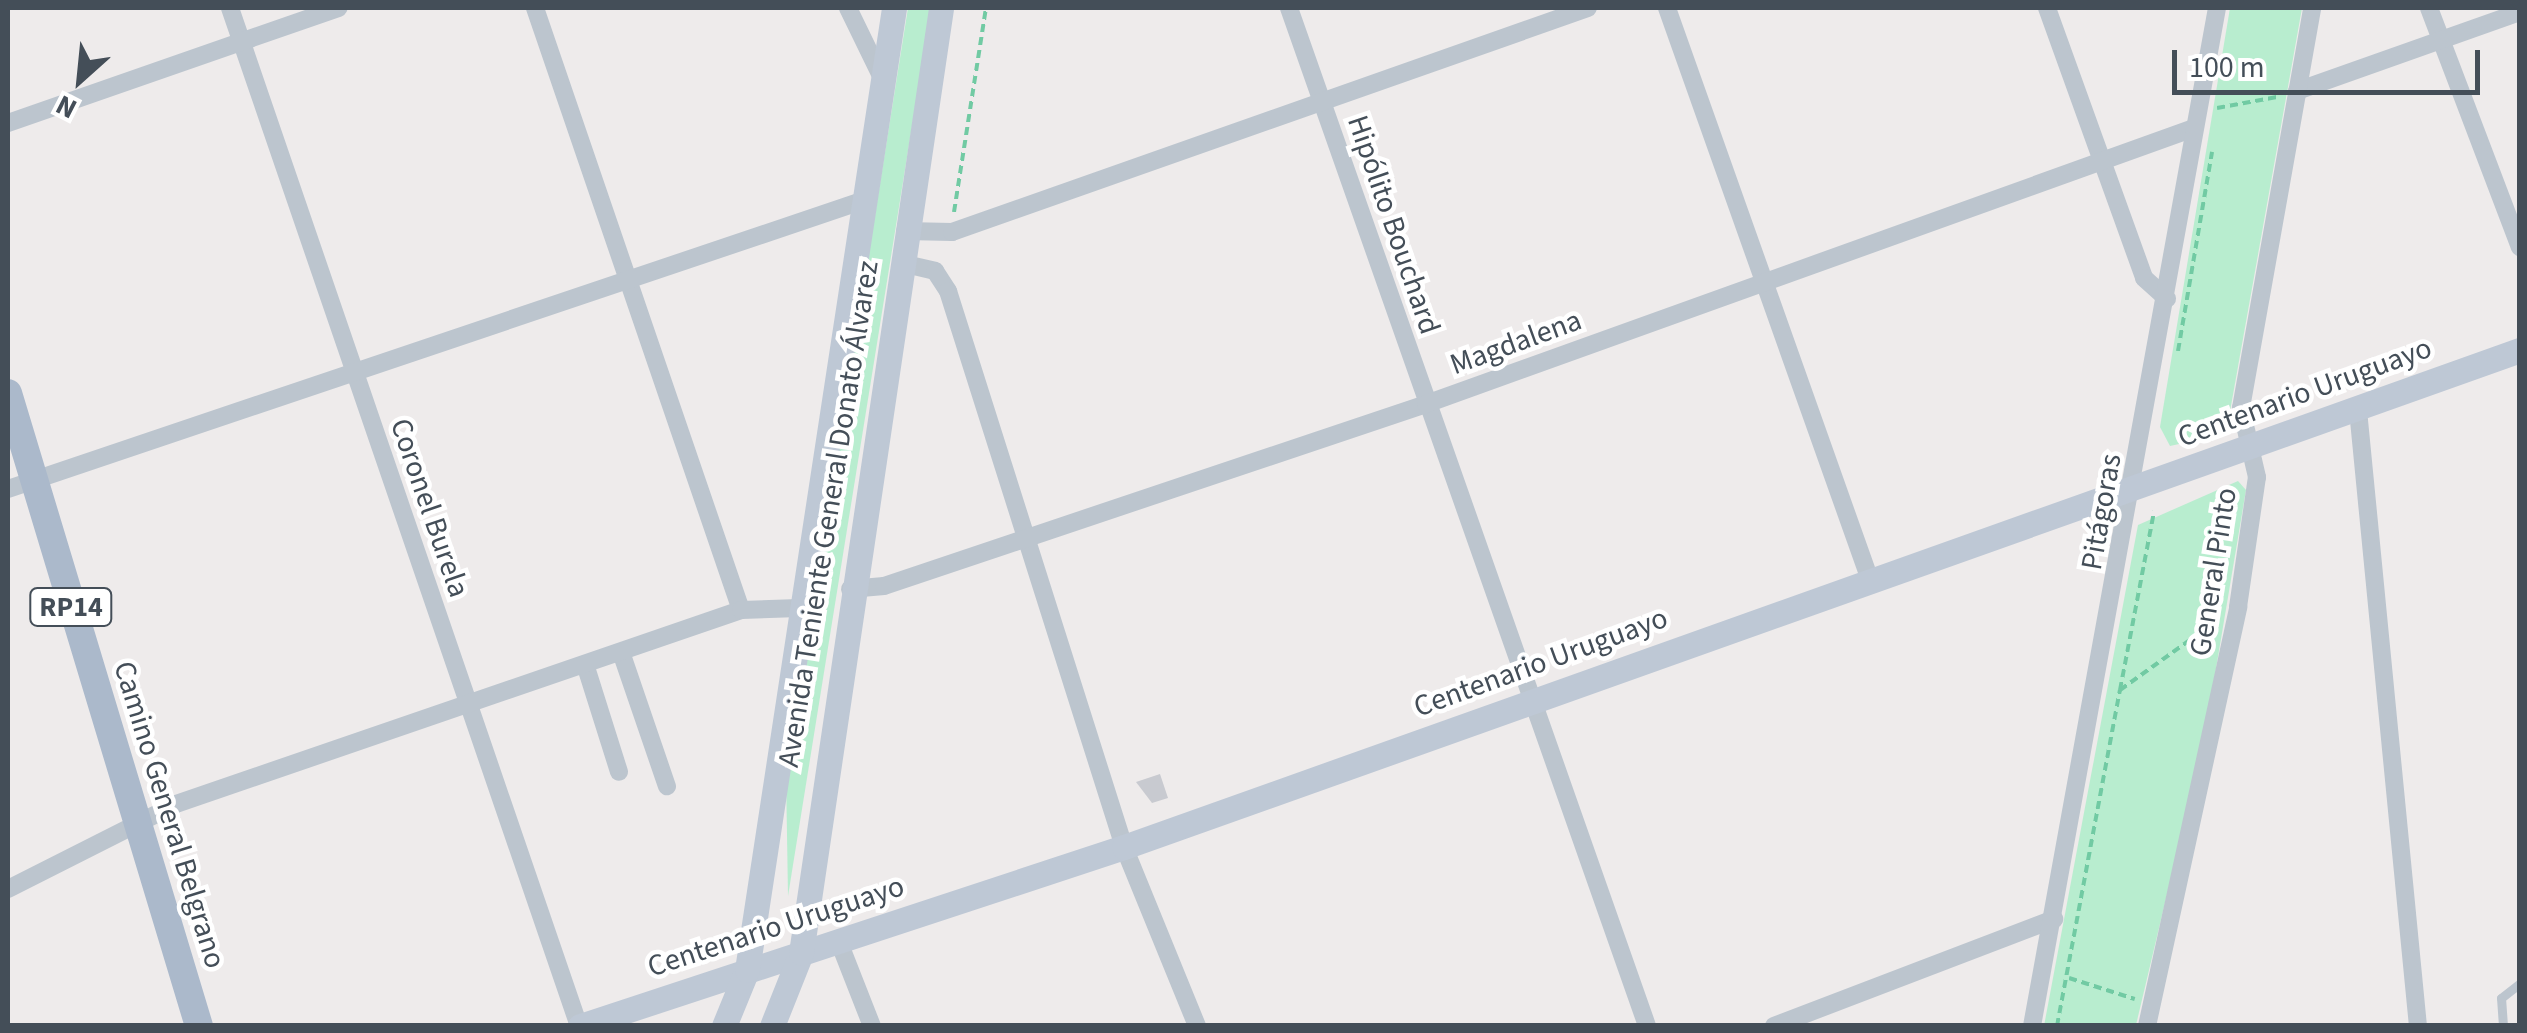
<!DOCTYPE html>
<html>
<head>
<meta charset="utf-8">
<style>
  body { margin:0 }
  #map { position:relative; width:2527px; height:1033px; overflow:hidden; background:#eeebeb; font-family:"Source Sans 3",sans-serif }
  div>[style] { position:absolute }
  .green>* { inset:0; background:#b8edcf }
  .building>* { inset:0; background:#c8cad0 }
  .path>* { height:4px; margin-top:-2px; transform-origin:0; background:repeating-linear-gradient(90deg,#71caa3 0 8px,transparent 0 13px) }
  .lane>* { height:9px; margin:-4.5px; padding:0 4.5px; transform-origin:4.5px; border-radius:4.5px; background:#bcc5ce }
  .street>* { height:18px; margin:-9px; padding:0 9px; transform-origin:9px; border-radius:9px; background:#bcc5ce }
  .secondary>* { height:25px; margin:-12.5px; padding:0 12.5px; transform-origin:12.5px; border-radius:12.5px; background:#bec8d5 }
  .primary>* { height:28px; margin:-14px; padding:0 14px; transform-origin:14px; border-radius:14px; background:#abb9cb }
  span { translate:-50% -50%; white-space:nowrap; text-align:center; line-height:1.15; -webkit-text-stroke:9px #fff; paint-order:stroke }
  .shield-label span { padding:2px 8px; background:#fff; border:2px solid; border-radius:8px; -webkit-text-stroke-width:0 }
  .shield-label { font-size:28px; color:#444e58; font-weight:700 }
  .street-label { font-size:30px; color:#444e58 }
  .frame { position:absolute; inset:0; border:10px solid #444e58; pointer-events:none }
  .north { position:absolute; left:30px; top:30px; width:100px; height:100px; -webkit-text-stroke:8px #fff; paint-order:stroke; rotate:207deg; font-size:28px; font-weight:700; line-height:40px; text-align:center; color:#444e58 }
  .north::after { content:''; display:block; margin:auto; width:35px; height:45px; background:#444e58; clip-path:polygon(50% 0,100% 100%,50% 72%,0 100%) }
  .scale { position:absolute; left:2172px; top:50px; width:308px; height:45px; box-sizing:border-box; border:5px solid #444e58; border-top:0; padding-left:12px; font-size:30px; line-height:35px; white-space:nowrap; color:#444e58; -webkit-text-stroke:8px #fff; paint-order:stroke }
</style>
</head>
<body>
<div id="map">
  <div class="green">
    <div style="clip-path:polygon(908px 8px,931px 8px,788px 896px,786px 773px)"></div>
    <div style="clip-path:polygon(2230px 8px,2302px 8px,2229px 417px,2220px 435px,2170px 446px,2160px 427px)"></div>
    <div style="clip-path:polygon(2238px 481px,2246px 490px,2205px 734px,2136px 1025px,2044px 1026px,2138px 525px)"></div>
  </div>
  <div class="building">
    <div style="clip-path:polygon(1160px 774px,1168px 798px,1152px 803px,1136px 782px)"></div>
  </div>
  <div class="path">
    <div style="left:2217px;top:108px;width:61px;rotate:-10.4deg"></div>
    <div style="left:954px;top:212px;width:206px;rotate:-81.1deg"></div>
    <div style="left:2178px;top:351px;width:202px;rotate:-80.3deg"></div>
    <div style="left:2195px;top:637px;width:25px;rotate:63deg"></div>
    <div style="left:2120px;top:690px;width:182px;rotate:-79.2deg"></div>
    <div style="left:2069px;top:978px;width:69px;rotate:17.7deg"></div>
    <div style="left:2057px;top:1026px;width:342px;rotate:-79.4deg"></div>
    <div style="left:2120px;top:690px;width:117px;rotate:-35.6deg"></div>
  </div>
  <div class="lane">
    <div style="left:2503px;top:1026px;width:28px;rotate:-94deg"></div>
    <div style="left:2501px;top:998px;width:24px;rotate:-38deg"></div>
  </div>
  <div class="street">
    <div style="left:230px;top:8px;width:1076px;rotate:71.08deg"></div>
    <div style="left:535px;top:8px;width:636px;rotate:71.11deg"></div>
    <div style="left:848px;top:8px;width:78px;rotate:64.1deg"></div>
    <div style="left:1289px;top:8px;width:1079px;rotate:70.62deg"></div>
    <div style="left:1667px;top:8px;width:607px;rotate:70.46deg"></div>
    <div style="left:2047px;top:8px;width:287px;rotate:70.2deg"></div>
    <div style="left:2144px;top:278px;width:31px;rotate:42deg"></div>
    <div style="left:2429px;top:8px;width:256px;rotate:69.2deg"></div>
    <div style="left:2297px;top:91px;width:237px;rotate:-19.5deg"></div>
    <div style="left:8px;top:123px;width:350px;rotate:-19.2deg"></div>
    <div style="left:905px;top:231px;width:47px;rotate:1.2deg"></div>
    <div style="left:952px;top:232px;width:674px;rotate:-19.4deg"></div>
    <div style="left:901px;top:263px;width:35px;rotate:13deg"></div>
    <div style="left:935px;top:271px;width:24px;rotate:57deg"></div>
    <div style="left:948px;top:291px;width:583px;rotate:72.43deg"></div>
    <div style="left:1124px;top:847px;width:193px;rotate:67.8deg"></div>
    <div style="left:2358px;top:410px;width:619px;rotate:84.44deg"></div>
    <div style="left:8px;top:489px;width:904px;rotate:-18.64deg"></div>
    <div style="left:850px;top:589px;width:34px;rotate:-5deg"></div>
    <div style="left:884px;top:586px;width:572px;rotate:-18.56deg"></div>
    <div style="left:1426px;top:404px;width:816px;rotate:-19.77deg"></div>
    <div style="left:621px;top:652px;width:142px;rotate:71.1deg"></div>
    <div style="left:585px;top:664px;width:113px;rotate:72.5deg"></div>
    <div style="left:8px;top:889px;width:188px;rotate:-26.8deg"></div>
    <div style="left:176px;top:804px;width:597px;rotate:-18.95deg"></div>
    <div style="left:741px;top:610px;width:58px;rotate:-2deg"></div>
    <div style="left:839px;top:942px;width:90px;rotate:68.6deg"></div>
    <div style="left:1774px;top:1026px;width:300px;rotate:-20.9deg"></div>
    <div style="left:2032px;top:1026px;width:1035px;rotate:-79.7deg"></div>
    <div style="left:2147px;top:1026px;width:429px;rotate:-77.7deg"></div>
    <div style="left:2238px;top:607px;width:131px;rotate:-81.7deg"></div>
    <div style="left:2257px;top:477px;width:71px;rotate:-103.1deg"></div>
    <div style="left:2241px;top:408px;width:406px;rotate:-79.9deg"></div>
  </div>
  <div class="secondary">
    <div style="left:580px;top:1026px;width:573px;rotate:-18.21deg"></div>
    <div style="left:1124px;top:847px;width:1482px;rotate:-19.6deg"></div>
    <div style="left:724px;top:1026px;width:61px;rotate:-67.7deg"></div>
    <div style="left:747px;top:970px;width:973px;rotate:-81.31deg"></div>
    <div style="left:772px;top:1026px;width:79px;rotate:-68.3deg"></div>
    <div style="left:801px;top:953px;width:955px;rotate:-81.57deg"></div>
  </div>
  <div class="primary">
    <div style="left:8px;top:393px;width:661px;rotate:73.21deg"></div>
  </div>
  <div class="shield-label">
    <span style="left:71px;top:607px">RP14</span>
  </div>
  <div class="street-label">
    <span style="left:1393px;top:225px;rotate:71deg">Hipólito Bouchard</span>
    <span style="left:1516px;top:343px;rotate:-20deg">Magdalena</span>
    <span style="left:2305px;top:393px;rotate:-20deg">Centenario Uruguayo</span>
    <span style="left:429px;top:508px;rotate:71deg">Coronel Burela</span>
    <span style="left:2102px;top:512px;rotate:-80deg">Pitágoras</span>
    <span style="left:829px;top:514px;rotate:-81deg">Avenida Teniente General Donato Álvarez</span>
    <span style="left:2214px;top:572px;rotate:-81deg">General Pinto</span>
    <span style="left:1541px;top:663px;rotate:-20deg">Centenario Uruguayo</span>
    <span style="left:169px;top:815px;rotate:73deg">Camino General Belgrano</span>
    <span style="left:776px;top:927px;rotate:-18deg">Centenario Uruguayo</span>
  </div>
  <div class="frame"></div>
  <div class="north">N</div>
  <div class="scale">100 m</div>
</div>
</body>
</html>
